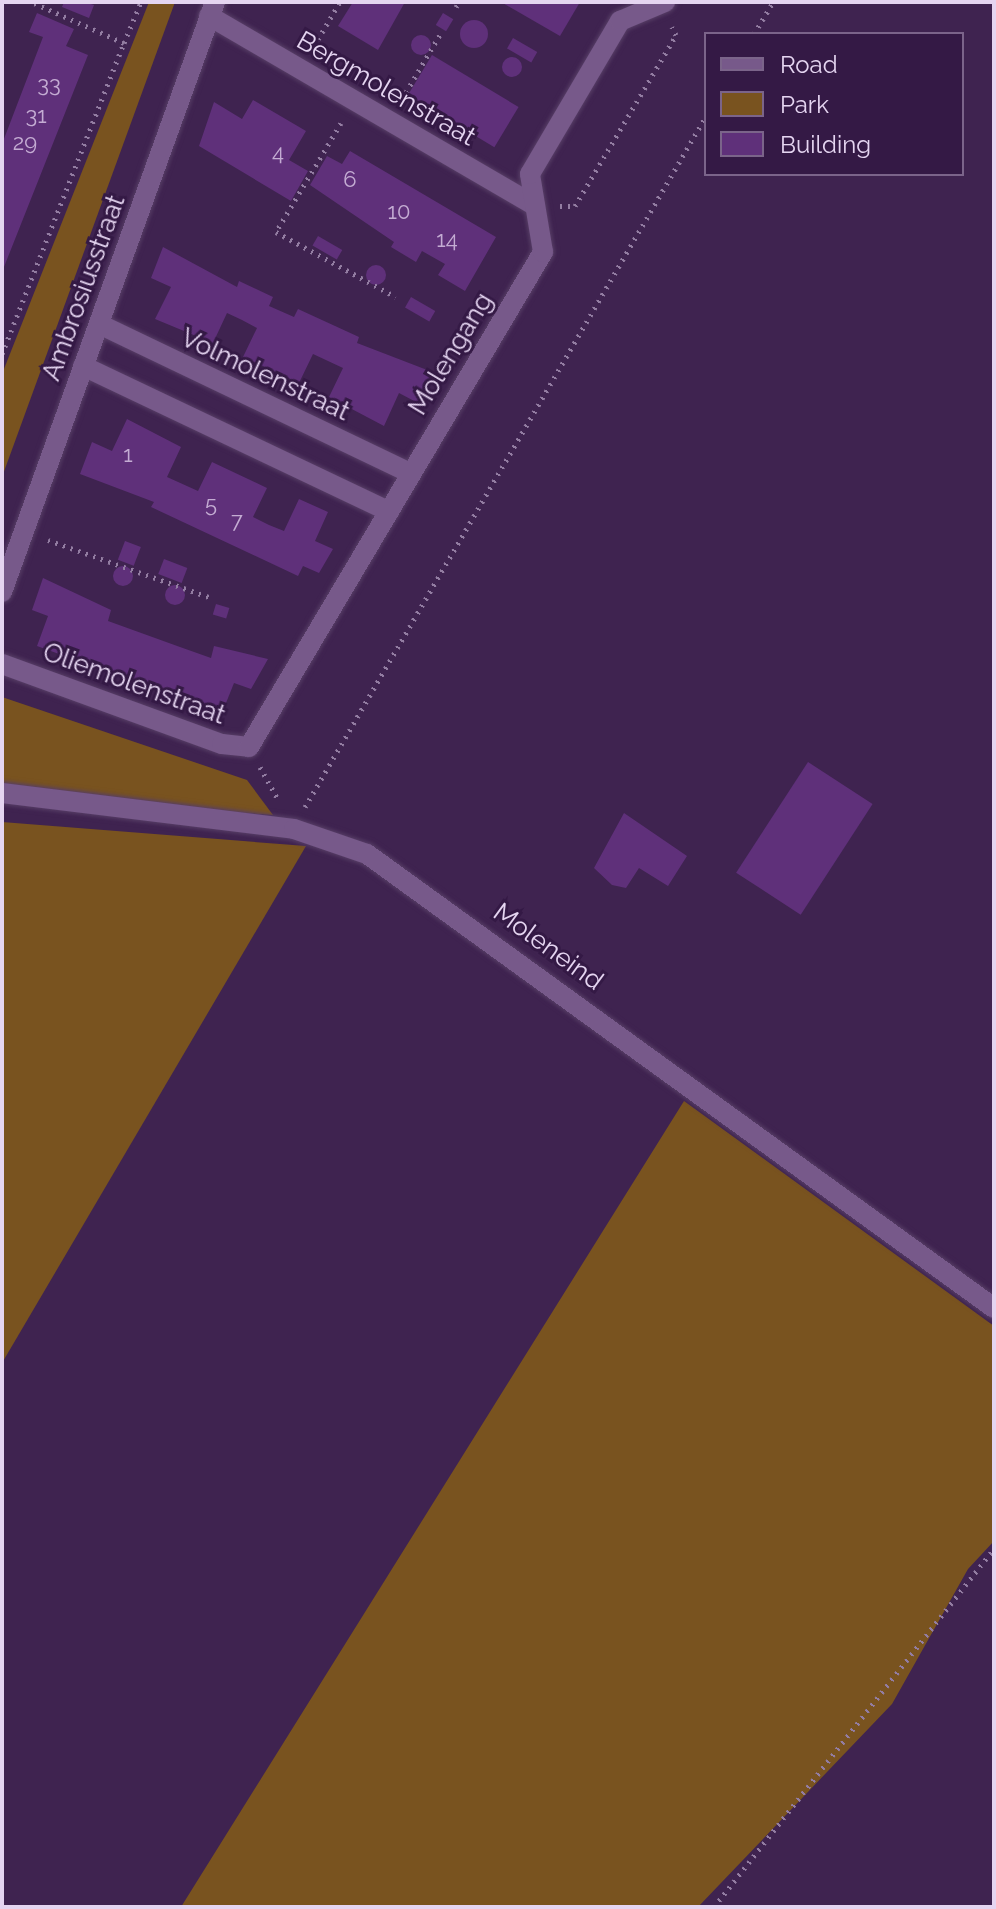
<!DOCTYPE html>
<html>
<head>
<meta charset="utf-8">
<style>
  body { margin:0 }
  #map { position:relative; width:996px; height:1909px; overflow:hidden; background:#3f2350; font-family:Raleway,sans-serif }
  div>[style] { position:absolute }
  .green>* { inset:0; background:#79531f }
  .building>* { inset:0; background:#5f307a; transform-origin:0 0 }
  .round { border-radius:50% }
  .path>* { height:5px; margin-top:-2.5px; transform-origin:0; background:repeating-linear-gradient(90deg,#937da2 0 2px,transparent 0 8px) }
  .roads { filter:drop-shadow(0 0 2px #573e66) drop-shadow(0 0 2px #573e66) }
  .minor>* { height:20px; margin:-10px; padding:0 10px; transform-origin:10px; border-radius:10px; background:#77598a }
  span { translate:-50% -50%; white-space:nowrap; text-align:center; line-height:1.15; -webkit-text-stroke:6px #341945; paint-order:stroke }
  .number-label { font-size:22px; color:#c4acd3 }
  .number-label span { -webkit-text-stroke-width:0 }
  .street-label { font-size:26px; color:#e5d5f1 }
  .frame { position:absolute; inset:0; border:4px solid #e5d5f1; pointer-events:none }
  .legend { position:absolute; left:704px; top:32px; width:260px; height:144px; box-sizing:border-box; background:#341945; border:2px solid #7b648a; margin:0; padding:10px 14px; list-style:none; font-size:24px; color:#e5d5f1 }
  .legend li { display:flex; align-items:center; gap:16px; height:40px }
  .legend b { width:40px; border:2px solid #7b648a }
</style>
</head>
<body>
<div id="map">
  <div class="green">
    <div style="clip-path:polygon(149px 2px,175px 2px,2px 477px,2px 374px)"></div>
    <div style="clip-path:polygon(2px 697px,247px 780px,273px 815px,2px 796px)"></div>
    <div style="clip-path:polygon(2px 822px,306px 846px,2px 1363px)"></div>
    <div style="clip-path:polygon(684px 1101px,994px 1326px,994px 1541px,968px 1569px,892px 1704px,698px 1907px,181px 1907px)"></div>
  </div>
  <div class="building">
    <div style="clip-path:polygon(64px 2px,84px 2px,94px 5px,89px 18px,62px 7px)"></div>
    <div style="clip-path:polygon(353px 2px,405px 2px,378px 50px,338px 26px)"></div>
    <div style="clip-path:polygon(501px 2px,580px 2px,560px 36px)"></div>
    <div style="clip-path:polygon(37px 13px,74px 29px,66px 46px,88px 55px,2px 272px,2px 144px,43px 37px,29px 32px)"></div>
    <div style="left:443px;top:13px;width:12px;height:14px;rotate:31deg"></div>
    <div class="round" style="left:460px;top:20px;width:28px;height:28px"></div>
    <div class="round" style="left:411px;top:35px;width:20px;height:20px"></div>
    <div style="left:513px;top:38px;width:28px;height:12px;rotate:30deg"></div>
    <div style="left:432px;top:55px;width:101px;height:47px;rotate:31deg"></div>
    <div class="round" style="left:502px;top:57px;width:20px;height:20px"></div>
    <div style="clip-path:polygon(253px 100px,306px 131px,289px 160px,308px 171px,291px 201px,199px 146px,214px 102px,242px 119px)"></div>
    <div style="clip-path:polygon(350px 151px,496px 237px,465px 291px,438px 275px,445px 264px,422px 251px,416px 262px,391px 247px,394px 242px,310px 185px,327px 156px,342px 164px)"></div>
    <div style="left:318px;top:236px;width:28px;height:11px;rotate:30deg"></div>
    <div style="clip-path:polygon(163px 247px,237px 287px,239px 281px,273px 297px,269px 306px,294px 317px,298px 309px,359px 337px,357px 343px,435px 373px,418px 403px,399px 393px,384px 426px,329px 397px,343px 368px,313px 354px,299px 383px,243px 357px,257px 328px,242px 320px,227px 313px,213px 343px,155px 319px,171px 287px,151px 278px)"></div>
    <div class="round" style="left:366px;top:265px;width:20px;height:20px"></div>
    <div style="left:411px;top:297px;width:28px;height:12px;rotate:30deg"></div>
    <div style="clip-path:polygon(127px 419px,181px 447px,167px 477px,198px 491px,212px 462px,267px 488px,253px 517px,269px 525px,284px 531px,299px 499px,328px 512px,315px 541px,333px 549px,319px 573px,303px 566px,298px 576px,151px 507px,154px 502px,80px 474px,92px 442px,112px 451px)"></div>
    <div style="left:125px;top:541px;width:17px;height:20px;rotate:21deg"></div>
    <div style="left:164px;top:559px;width:25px;height:16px;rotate:21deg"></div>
    <div class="round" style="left:113px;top:566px;width:20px;height:20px"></div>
    <div style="clip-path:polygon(43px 578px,111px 610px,108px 621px,180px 647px,211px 658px,214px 646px,268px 659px,251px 689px,234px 683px,222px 713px,194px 703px,37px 646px,48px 616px,32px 610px)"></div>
    <div class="round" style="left:165px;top:585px;width:20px;height:20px"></div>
    <div style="left:216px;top:604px;width:14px;height:11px;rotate:17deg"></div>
    <div style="left:808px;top:762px;width:77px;height:132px;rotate:33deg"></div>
    <div style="clip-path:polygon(624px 813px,687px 856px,668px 886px,639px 868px,626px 888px,612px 885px,594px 868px)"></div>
  </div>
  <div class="path">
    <div style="left:456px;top:7px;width:6px;rotate:-59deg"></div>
    <div style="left:754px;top:34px;width:37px;rotate:-59deg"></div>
    <div style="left:124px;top:43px;width:44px;rotate:-67.5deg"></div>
    <div style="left:314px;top:46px;width:51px;rotate:-59.4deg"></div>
    <div style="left:402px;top:99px;width:79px;rotate:-59.5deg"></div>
    <div style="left:341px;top:123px;width:127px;rotate:120.8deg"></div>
    <div style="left:276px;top:232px;width:136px;rotate:28.4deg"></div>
    <div style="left:560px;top:206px;width:15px"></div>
    <div style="left:575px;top:206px;width:199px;rotate:-59.4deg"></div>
    <div style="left:676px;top:35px;width:9px;rotate:-117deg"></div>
    <div style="left:2px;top:354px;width:334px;rotate:-68.6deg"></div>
    <div style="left:124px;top:43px;width:101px;rotate:-156deg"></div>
    <div style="left:48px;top:540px;width:171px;rotate:19.5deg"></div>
    <div style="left:260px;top:767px;width:38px;rotate:61deg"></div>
    <div style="left:305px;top:807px;width:799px;rotate:-59.87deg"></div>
    <div style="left:714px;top:1907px;width:455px;rotate:-52deg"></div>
  </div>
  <div class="roads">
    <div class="minor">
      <div style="left:209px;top:16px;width:377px;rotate:30.2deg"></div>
      <div style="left:99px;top:324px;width:345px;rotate:25.6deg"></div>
      <div style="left:83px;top:366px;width:339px;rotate:25.4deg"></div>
      <div style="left:2px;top:592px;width:627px;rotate:-70.15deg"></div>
      <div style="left:2px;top:664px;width:234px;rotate:20deg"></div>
      <div style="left:222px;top:744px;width:27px;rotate:6deg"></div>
      <div style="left:249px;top:747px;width:576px;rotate:-59.29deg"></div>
      <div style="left:543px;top:252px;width:79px;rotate:-99.5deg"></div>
      <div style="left:530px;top:174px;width:178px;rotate:-59.5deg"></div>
      <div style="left:620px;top:21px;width:49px;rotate:-22.9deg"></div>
      <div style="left:2px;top:793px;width:294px;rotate:7deg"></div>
      <div style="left:294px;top:829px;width:77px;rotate:18.9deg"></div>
      <div style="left:367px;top:854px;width:774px;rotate:35.91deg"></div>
    </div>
  </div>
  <div class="number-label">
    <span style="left:49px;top:85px">33</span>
    <span style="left:36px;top:116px">31</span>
    <span style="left:25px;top:143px">29</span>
    <span style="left:278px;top:153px">4</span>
    <span style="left:350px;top:180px">6</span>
    <span style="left:399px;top:212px">10</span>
    <span style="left:447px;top:240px">14</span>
    <span style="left:128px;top:455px">1</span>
    <span style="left:211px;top:505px">5</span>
    <span style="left:237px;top:521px">7</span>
  </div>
  <div class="street-label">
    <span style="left:386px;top:89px;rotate:30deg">Bergmolenstraat</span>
    <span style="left:84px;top:288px;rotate:-70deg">Ambrosiusstraat</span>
    <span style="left:451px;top:354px;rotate:-59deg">Molengang</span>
    <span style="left:265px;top:375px;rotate:25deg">Volmolenstraat</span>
    <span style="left:134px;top:684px;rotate:20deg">Oliemolenstraat</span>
    <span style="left:548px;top:947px;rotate:36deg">Moleneind</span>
  </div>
  <div class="frame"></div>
  <ul class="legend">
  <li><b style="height:10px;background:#77598a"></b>Road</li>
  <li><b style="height:22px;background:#79531f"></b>Park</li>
  <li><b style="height:22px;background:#5f307a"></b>Building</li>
  </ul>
</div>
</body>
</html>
